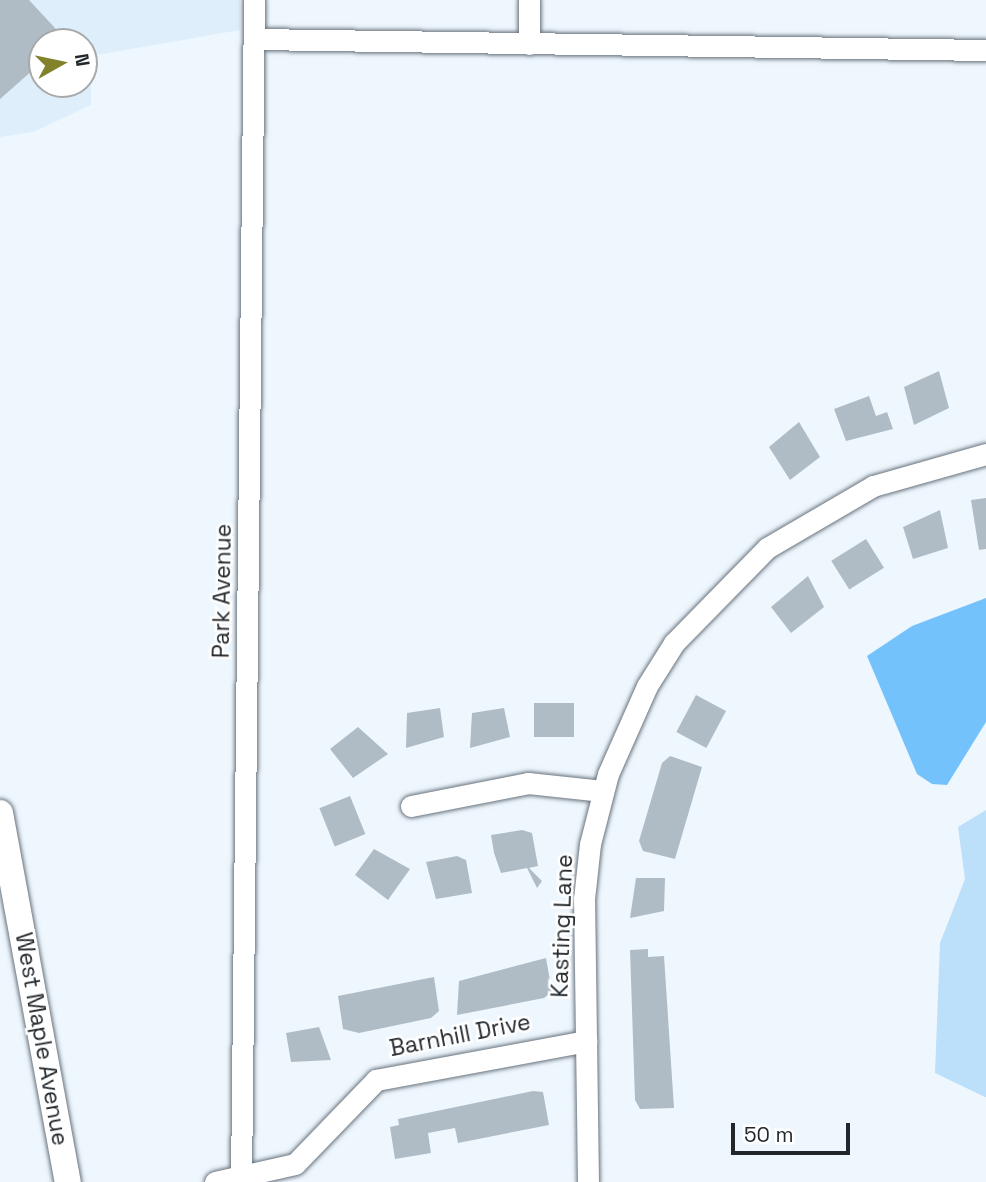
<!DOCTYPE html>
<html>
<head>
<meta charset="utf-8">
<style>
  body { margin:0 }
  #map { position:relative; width:986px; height:1182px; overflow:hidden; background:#eff7fe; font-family:"Space Grotesk",sans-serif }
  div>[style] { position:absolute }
  .built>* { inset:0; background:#deeefa }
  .green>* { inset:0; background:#bcdffa }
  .water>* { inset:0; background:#73c2fc }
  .building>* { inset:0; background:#afbcc6; transform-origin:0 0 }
  .roads { filter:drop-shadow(0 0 2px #68737d) drop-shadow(0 0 2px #68737d) }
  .minor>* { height:21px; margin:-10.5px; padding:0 10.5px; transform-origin:10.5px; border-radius:10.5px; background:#fff }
  .major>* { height:26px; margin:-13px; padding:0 13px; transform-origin:13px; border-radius:13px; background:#fff }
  span { translate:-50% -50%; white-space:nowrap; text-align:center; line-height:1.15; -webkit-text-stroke:5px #fff; paint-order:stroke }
  .street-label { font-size:23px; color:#22272b }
  .north { position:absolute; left:28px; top:28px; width:70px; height:70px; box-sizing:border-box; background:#fff; border:2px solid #a7a9aa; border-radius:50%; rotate:81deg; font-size:19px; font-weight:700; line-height:28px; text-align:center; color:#22272b }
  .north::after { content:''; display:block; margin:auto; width:24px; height:32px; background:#82822b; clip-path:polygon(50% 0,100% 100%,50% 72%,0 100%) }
  .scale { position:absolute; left:731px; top:1123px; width:119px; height:32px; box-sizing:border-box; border:4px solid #22272b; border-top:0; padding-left:9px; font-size:21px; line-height:24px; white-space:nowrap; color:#22272b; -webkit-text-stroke:5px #fff; paint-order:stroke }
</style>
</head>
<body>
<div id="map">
  <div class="built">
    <div style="clip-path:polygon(evenodd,0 0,240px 0,240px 30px,91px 56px,91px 105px,33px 132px,0 137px,0 0,42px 42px,84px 42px,84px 84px,42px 84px,42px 42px)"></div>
  </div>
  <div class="green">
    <div style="clip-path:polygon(986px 810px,986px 1097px,985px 1097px,935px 1073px,940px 943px,965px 879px,958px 827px)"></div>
  </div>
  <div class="water">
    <div style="clip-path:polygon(986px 598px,986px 722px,947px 785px,932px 784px,917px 774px,867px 656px,912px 626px)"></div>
  </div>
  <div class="building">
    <div style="clip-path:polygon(0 0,29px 0,68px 42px,42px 42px,42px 62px,0 99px)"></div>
    <div style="clip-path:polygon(939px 371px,949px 408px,914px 425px,904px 387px)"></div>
    <div style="clip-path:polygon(869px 396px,876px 416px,887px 412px,893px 429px,846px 441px,834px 409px)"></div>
    <div style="clip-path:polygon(799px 422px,820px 457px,790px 480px,769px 447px)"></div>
    <div style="clip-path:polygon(986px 498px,986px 549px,979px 550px,971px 500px)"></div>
    <div style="clip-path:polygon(940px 510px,948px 548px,913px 559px,903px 527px)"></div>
    <div style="left:866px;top:539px;width:34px;height:41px;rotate:58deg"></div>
    <div style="clip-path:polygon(808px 576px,824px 607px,791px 633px,771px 607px)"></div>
    <div style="left:696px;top:695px;width:34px;height:42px;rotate:28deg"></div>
    <div style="left:534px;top:703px;width:40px;height:34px"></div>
    <div style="clip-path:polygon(440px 708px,444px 737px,406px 748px,407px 713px)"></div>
    <div style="clip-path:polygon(504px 708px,510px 737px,470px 748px,472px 713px)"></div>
    <div style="clip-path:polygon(358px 727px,388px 754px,353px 778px,330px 749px)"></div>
    <div style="clip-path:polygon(670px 756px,702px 767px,675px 859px,643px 851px,639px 841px,662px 763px)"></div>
    <div style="left:350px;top:796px;width:41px;height:33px;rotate:68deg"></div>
    <div style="clip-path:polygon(522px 830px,532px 833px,538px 866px,529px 868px,542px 881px,537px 888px,527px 868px,501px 873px,494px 853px,491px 835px)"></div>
    <div style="clip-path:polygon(374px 849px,410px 869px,388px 900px,355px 875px)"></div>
    <div style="clip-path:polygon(457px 856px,466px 860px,472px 893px,436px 899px,426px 862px)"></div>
    <div style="clip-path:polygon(636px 878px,665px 878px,664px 911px,630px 918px)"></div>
    <div style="clip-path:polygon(648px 949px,648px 957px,664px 956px,674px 1108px,640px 1109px,635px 1100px,630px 950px)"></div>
    <div style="clip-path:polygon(546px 958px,552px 992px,544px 998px,457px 1015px,459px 981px)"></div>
    <div style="clip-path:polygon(434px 977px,439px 1011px,431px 1018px,359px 1033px,343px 1029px,338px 996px)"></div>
    <div style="clip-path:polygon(319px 1027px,331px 1060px,291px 1062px,286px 1033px)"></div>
    <div style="clip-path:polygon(533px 1091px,543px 1092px,549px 1125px,458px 1143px,455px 1128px,428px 1133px,431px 1153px,395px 1159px,390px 1127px,399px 1125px,398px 1119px)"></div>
  </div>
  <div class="roads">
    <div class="minor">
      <div style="left:254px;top:39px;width:732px;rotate:0.86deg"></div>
      <div style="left:529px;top:44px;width:44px;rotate:-90deg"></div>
      <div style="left:411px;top:806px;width:119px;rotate:-11.1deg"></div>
      <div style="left:528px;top:783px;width:75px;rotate:6.1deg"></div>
      <div style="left:215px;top:1182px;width:82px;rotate:-12.7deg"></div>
      <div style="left:295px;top:1164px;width:117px;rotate:-46deg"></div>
      <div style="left:376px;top:1080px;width:214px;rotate:-10.5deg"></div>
      <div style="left:241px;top:1182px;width:1182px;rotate:-89.37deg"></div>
      <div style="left:588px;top:1182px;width:283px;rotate:-90.8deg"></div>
      <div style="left:584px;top:899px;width:55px;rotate:-83.8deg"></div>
      <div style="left:590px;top:844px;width:72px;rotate:-75.6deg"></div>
      <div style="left:608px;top:774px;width:96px;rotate:-66.1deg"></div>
      <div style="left:647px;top:686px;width:51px;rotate:-57.9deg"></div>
      <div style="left:674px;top:643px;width:133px;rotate:-45.6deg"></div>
      <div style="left:767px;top:548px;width:123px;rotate:-30.3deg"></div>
      <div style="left:873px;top:486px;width:117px;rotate:-15.8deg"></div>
    </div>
    <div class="major">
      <div style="left:0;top:813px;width:375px;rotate:79.6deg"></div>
    </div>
  </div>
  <div class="street-label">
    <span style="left:222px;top:591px;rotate:-89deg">Park Avenue</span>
    <span style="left:562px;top:926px;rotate:-88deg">Kasting Lane</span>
    <span style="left:460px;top:1035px;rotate:-11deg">Barnhill Drive</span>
    <span style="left:42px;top:1039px;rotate:80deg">West Maple Avenue</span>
  </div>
  <div class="north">N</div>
  <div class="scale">50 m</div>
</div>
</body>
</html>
